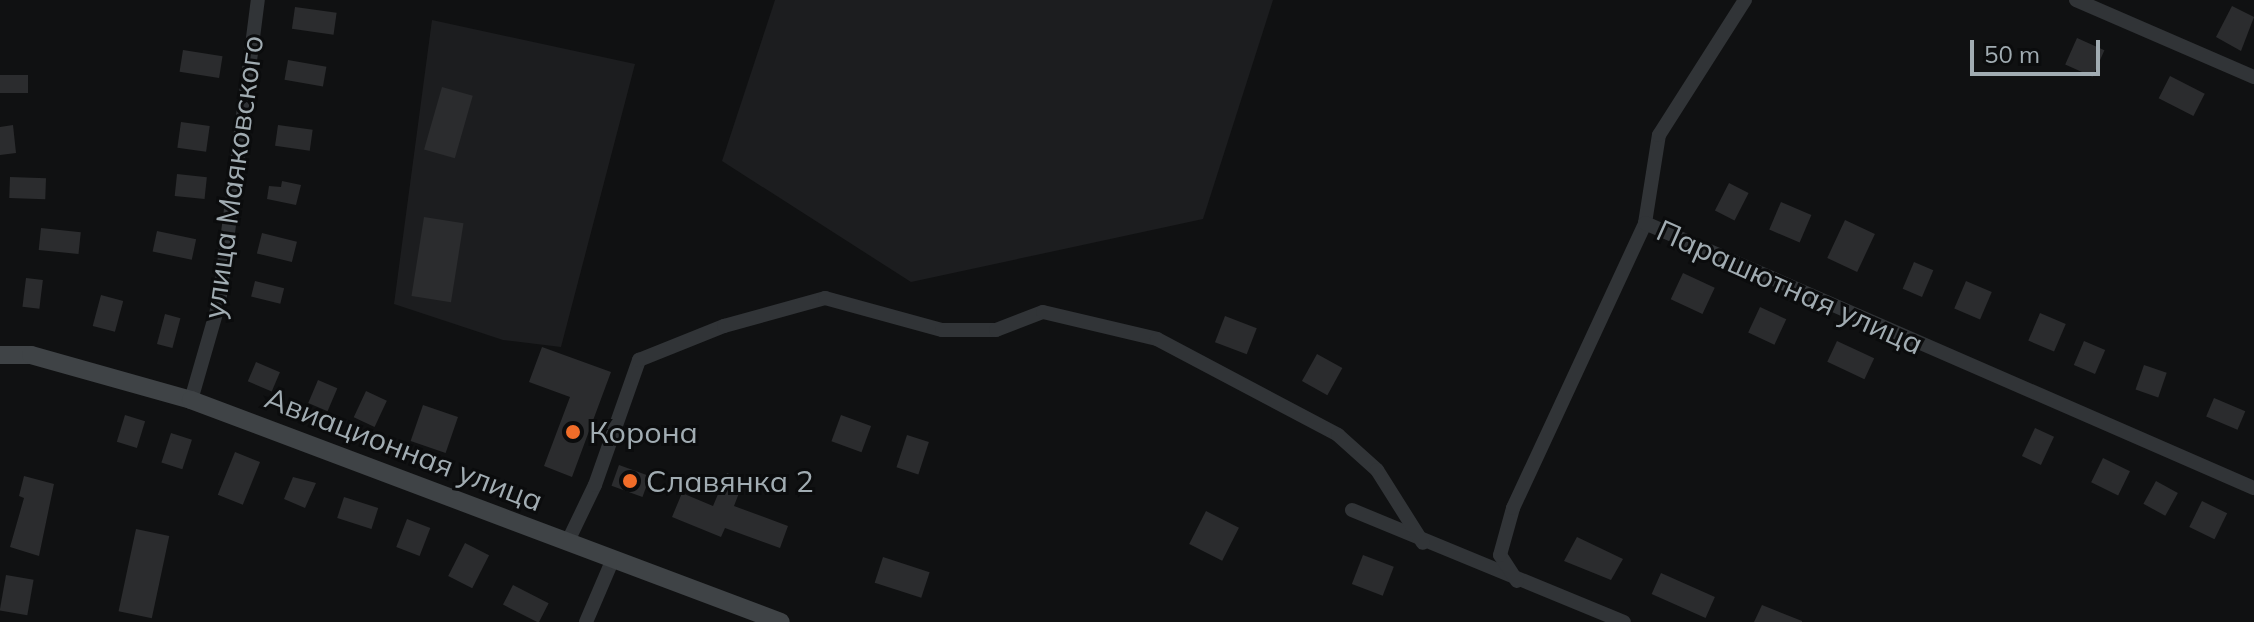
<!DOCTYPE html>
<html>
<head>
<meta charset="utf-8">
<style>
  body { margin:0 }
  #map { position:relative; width:2254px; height:622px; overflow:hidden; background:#101112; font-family:Mulish,sans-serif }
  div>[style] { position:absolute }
  .built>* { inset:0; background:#1c1d1f }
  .building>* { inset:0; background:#2b2c2e; transform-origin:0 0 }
  .minor>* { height:14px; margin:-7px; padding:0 7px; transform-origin:7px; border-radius:7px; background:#313437 }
  .secondary>* { height:18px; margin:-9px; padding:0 9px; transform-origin:9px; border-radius:9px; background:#3f4346 }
  .dots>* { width:22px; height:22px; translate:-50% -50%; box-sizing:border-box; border:4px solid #0b0c0d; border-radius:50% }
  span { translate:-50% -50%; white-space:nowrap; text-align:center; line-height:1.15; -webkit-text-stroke:6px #0b0c0d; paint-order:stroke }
  .street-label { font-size:30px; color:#a1acb2 }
  .poi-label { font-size:30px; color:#a1acb2 }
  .left { translate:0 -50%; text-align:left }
  .scale { position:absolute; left:1970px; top:40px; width:130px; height:36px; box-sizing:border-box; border:4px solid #a1acb2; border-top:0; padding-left:10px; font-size:24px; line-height:28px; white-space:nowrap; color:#a1acb2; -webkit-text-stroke:6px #0b0c0d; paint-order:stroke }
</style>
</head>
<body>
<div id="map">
  <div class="built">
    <div style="clip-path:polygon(775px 0,1273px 0,1203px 219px,911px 282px,722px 161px)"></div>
    <div style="clip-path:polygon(432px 20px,635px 64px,561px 347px,503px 340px,394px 304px)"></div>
  </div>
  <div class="building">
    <div style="clip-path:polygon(2232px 6px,2254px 17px,2241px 51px,2216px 37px)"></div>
    <div style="left:295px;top:7px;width:42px;height:22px;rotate:8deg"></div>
    <div style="left:2077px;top:38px;width:30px;height:29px;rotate:24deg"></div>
    <div style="left:183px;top:50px;width:40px;height:22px;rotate:9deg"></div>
    <div style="left:288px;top:60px;width:39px;height:20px;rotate:10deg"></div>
    <div style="left:0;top:75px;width:28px;height:18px"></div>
    <div style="left:2170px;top:76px;width:39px;height:25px;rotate:27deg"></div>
    <div style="left:442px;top:87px;width:32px;height:65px;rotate:16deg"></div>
    <div style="left:181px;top:122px;width:29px;height:26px;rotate:8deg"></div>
    <div style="clip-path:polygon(13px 125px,16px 153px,0 155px,0 127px)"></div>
    <div style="left:278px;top:125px;width:35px;height:21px;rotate:8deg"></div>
    <div style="left:177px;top:174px;width:30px;height:22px;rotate:6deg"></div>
    <div style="left:10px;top:177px;width:36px;height:21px;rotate:2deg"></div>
    <div style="clip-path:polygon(282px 181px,301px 185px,296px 205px,267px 199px,269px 186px,281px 187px)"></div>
    <div style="left:1729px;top:183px;width:22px;height:31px;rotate:27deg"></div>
    <div style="left:1781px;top:202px;width:33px;height:30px;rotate:23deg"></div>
    <div style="left:424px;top:217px;width:40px;height:80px;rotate:9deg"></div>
    <div style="left:1845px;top:220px;width:33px;height:42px;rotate:25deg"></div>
    <div style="left:41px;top:228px;width:40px;height:22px;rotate:6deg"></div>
    <div style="left:157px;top:231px;width:40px;height:21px;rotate:12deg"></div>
    <div style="left:262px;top:233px;width:36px;height:21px;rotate:14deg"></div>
    <div style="left:1914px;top:262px;width:21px;height:29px;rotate:23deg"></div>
    <div style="left:1683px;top:273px;width:35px;height:29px;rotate:25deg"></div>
    <div style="left:26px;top:278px;width:17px;height:29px;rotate:7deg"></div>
    <div style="left:255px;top:281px;width:30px;height:16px;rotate:14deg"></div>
    <div style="left:1966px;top:281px;width:28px;height:30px;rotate:23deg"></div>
    <div style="left:101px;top:295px;width:23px;height:32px;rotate:15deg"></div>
    <div style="left:1760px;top:307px;width:29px;height:28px;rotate:25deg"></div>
    <div style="left:2040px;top:313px;width:28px;height:30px;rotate:23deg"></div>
    <div style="left:165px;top:314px;width:16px;height:31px;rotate:15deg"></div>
    <div style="left:1225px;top:316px;width:34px;height:28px;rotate:21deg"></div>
    <div style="left:1837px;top:341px;width:41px;height:23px;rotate:25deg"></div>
    <div style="left:2084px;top:341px;width:23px;height:26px;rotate:23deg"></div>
    <div style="clip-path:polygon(542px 347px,611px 372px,572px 477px,544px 466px,570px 397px,529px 382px)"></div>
    <div style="left:1317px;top:354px;width:29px;height:31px;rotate:29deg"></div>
    <div style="left:256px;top:362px;width:26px;height:21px;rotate:23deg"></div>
    <div style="left:2144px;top:365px;width:24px;height:26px;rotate:19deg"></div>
    <div style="left:318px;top:380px;width:21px;height:25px;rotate:23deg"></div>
    <div style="left:366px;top:391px;width:23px;height:29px;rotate:25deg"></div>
    <div style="left:2214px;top:398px;width:34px;height:20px;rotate:23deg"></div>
    <div style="left:423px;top:405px;width:37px;height:38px;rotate:19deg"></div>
    <div style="left:125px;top:415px;width:21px;height:28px;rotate:17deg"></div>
    <div style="left:841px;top:415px;width:32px;height:28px;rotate:20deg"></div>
    <div style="left:2035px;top:428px;width:21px;height:31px;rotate:25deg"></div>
    <div style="left:171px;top:433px;width:22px;height:31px;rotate:18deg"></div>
    <div style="left:907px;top:435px;width:23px;height:34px;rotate:18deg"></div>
    <div style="left:235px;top:452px;width:27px;height:46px;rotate:22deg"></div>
    <div style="left:2103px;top:458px;width:30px;height:27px;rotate:26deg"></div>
    <div style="left:619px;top:465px;width:33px;height:22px;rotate:20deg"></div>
    <div style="clip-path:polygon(727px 473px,744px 480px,734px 506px,788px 526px,780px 548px,725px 528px,721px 537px,672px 517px,682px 493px,713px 506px)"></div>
    <div style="clip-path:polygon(24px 476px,54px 484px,39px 556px,10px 547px,24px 498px,19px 496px)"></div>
    <div style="clip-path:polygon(293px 477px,316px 483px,305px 508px,284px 499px)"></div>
    <div style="left:2156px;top:481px;width:25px;height:26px;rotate:29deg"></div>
    <div style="left:344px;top:497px;width:36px;height:22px;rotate:18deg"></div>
    <div style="left:2202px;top:501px;width:28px;height:29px;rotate:26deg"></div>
    <div style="left:1206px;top:511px;width:37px;height:37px;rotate:27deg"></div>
    <div style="left:407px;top:519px;width:25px;height:30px;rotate:21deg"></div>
    <div style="left:136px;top:529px;width:34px;height:84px;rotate:12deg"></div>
    <div style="clip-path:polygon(1577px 537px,1623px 559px,1611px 580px,1564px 561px)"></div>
    <div style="left:465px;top:543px;width:27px;height:37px;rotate:27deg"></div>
    <div style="left:1363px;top:555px;width:33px;height:31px;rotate:21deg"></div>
    <div style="left:883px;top:557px;width:49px;height:27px;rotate:18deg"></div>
    <div style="left:1661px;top:573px;width:59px;height:23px;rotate:24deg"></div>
    <div style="left:6px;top:575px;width:28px;height:36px;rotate:10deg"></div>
    <div style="left:513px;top:585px;width:40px;height:22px;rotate:27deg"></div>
    <div style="clip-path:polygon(1762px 605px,1802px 621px,1802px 622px,1754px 622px)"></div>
  </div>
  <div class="minor">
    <div style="left:2076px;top:0;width:194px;rotate:23.4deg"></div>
    <div style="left:1645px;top:223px;width:89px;rotate:-81deg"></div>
    <div style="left:1659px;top:135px;width:160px;rotate:-57.5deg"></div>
    <div style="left:191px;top:400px;width:101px;rotate:-73.9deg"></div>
    <div style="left:219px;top:303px;width:305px;rotate:-82.7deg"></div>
    <div style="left:1352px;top:510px;width:294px;rotate:22.4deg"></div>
    <div style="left:568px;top:541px;width:62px;rotate:-64.3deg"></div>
    <div style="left:595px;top:485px;width:133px;rotate:-70.6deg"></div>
    <div style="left:639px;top:360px;width:92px;rotate:-21.8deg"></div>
    <div style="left:724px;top:326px;width:105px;rotate:-15.5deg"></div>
    <div style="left:825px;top:298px;width:121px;rotate:15.3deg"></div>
    <div style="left:942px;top:330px;width:54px"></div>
    <div style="left:996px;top:330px;width:50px;rotate:-21deg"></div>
    <div style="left:1043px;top:312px;width:117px;rotate:13.3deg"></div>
    <div style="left:1157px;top:339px;width:205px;rotate:27.9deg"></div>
    <div style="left:1338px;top:435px;width:52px;rotate:41.9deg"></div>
    <div style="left:1377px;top:470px;width:86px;rotate:57.8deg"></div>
    <div style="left:1517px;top:581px;width:31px;rotate:-123deg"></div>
    <div style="left:1500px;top:555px;width:49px;rotate:-74.5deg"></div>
    <div style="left:1513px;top:508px;width:314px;rotate:-65.1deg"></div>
    <div style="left:1645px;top:223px;width:664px;rotate:23.52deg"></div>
    <div style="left:586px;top:622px;width:69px;rotate:-66.8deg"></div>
  </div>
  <div class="secondary">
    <div style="left:0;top:355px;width:31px"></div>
    <div style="left:31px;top:355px;width:166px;rotate:15.7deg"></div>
    <div style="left:191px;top:400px;width:630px;rotate:20.62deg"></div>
  </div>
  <div class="dots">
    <div style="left:573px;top:432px;background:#f16d29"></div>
    <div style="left:630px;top:481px;background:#f16d29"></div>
  </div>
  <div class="street-label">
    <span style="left:233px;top:177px;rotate:-82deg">улица Маяковского</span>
    <span style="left:1790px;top:287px;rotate:24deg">Парашютная улица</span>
    <span style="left:404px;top:449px;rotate:21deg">Авиационная улица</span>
  </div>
  <div class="poi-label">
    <span class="left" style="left:589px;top:432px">Корона</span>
    <span class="left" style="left:646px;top:481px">Славянка 2</span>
  </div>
  <div class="scale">50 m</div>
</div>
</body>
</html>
